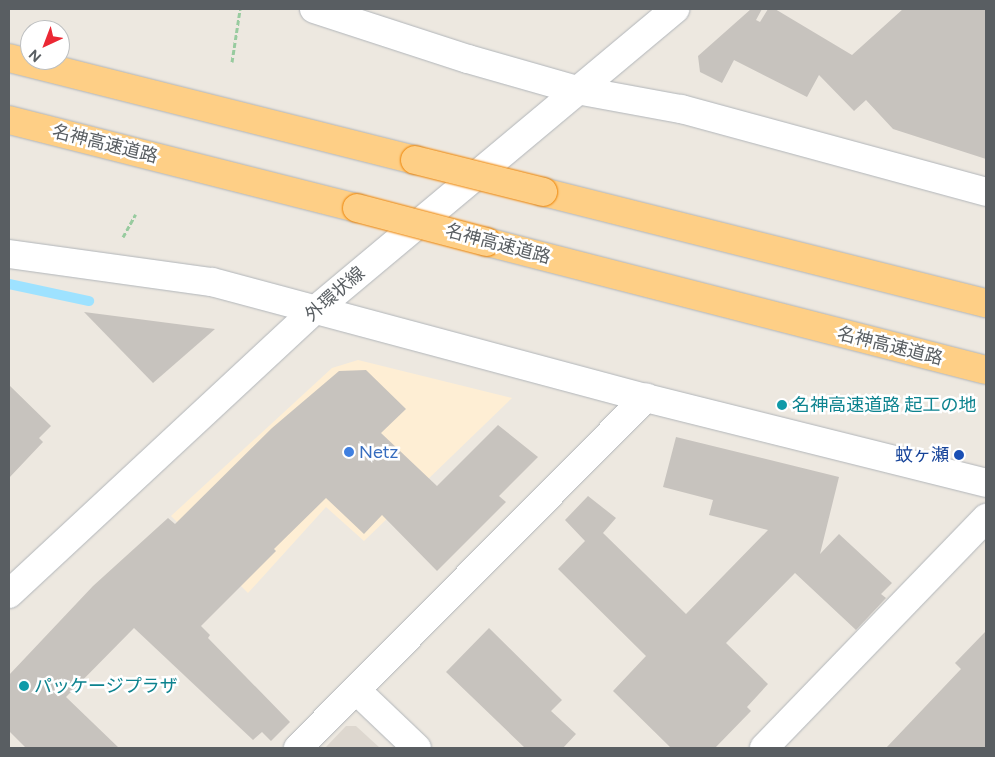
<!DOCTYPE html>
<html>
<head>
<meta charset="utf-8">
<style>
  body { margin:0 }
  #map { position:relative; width:995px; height:757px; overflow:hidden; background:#ede8e0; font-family:Figtree,"Noto Sans JP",sans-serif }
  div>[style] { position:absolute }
  .commercial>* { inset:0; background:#feeed4 }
  .education>* { inset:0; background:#ddd7cf }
  .stream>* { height:10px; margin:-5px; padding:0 5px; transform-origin:5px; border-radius:5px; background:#9ee2ff }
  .building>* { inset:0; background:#c7c3be }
  .path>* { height:3px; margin-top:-1.5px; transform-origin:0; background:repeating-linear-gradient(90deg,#98cb9f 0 5px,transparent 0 7.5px) }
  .roads { filter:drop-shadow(0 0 1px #b1b5b9) drop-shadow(0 0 1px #b1b5b9) }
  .street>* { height:28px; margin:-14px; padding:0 14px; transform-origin:14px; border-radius:14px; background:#fff }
  .secondary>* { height:28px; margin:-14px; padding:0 14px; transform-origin:14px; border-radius:14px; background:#fff }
  .highway>* { height:28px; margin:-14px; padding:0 14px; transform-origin:14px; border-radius:14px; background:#fecf86 }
  .bridges { filter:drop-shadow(0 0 1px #ed8200) drop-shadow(0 0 1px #ed8200) }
  .highway-bridge>* { height:28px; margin:-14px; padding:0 14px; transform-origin:14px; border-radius:14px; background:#fecf86 }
  .dots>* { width:14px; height:14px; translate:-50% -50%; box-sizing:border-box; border:2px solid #fff; border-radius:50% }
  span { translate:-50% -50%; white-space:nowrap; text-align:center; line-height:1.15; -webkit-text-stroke:5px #fff; paint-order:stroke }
  .street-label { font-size:18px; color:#595e62 }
  .culture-label { font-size:18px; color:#0d838f }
  .left { translate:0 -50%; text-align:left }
  .shop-label { font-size:18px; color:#366cbe }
  .transit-label { font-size:18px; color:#164399 }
  .right { translate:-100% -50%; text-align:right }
  .frame { position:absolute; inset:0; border:10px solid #595e62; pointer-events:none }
  .north { position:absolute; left:20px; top:20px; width:50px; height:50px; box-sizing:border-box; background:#fff; border:1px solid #bdbfc0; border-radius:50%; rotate:223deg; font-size:14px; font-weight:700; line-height:20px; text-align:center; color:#595e62 }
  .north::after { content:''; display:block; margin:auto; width:18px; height:22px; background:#eb2834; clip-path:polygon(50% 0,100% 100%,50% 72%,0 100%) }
</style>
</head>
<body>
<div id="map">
  <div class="commercial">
    <div style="clip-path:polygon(358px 360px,512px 398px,364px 541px,326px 507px,248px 593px,171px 516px,332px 368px)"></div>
  </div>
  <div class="education">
    <div style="clip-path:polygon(346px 726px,356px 726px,380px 748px,325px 748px)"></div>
  </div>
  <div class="stream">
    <div style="left:9px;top:284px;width:82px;rotate:12deg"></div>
  </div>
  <div class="building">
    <div style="clip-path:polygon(751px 9px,762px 9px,756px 20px,760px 22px,768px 9px,775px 9px,852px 55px,903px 9px,986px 9px,986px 159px,893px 129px,866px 100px,854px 111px,819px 75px,807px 97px,734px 60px,722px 83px,700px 72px,698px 56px)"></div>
    <div style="clip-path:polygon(84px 312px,215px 329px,153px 383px)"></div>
    <div style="clip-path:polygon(366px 370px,406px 409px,381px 433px,437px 486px,498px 425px,538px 457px,499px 496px,506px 502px,437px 571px,382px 515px,364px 534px,326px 498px,274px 549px,276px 551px,201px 626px,210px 635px,208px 638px,290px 722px,271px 741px,262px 732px,253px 740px,134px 628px,66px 697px,119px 748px,26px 748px,9px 731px,9px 675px,93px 586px,168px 518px,175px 524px,272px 428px,339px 371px)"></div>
    <div style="clip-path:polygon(9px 385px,51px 426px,39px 438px,43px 442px,9px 478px)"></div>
    <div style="clip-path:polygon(676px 437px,839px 477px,820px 554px,839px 534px,892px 583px,881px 594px,886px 598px,856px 630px,795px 573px,726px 643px,768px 684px,747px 707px,751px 711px,715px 748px,671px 748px,613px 691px,646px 656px,558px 569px,585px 541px,565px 520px,588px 496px,616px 518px,603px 533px,686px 614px,768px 530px,709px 515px,713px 500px,663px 487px)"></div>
    <div style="clip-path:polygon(489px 628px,562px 700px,551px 711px,576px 734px,563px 748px,525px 748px,446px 672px)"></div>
    <div style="clip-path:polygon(986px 631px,986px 748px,886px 748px,961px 669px,955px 663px)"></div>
  </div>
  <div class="path">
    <div style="left:232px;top:62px;width:53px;rotate:-81.3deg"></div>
    <div style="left:123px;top:237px;width:26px;rotate:-61deg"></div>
  </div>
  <div class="roads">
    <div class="street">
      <div style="left:577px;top:90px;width:106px;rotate:10.4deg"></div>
      <div style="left:681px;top:109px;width:316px;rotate:15.2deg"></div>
      <div style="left:356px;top:690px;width:84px;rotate:43.6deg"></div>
      <div style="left:764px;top:748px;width:320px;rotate:-46deg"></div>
    </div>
    <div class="secondary">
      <div style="left:314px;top:9px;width:162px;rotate:18deg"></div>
      <div style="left:468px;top:59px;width:113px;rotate:15.9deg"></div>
      <div style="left:9px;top:254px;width:205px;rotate:7.9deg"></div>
      <div style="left:212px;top:282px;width:449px;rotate:15deg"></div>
      <div style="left:646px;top:398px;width:350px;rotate:14deg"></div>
      <div style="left:9px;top:594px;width:416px;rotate:-42.9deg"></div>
      <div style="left:314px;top:311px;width:471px;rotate:-39.9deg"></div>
      <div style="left:298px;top:748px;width:494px;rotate:-45.2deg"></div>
    </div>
    <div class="highway">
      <div style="left:9px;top:58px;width:419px;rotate:14.1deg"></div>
      <div style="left:9px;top:120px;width:359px;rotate:14.2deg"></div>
      <div style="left:543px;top:192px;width:457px;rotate:14.1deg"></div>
      <div style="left:487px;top:242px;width:515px;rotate:14.39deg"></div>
    </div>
  </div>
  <div class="bridges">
    <div class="highway-bridge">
      <div style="left:415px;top:160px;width:132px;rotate:14deg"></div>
      <div style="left:357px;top:208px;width:134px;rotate:14.7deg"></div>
    </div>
  </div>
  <div class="dots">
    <div style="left:782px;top:405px;background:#0f9aa8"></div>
    <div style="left:349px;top:452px;background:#3f7fe0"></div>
    <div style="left:959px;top:455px;background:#1a4fb4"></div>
    <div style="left:24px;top:686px;background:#0f9aa8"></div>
  </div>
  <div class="street-label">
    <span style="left:105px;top:144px;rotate:14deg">名神高速道路</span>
    <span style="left:498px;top:244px;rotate:15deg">名神高速道路</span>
    <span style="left:335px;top:294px;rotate:-41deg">外環状線</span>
    <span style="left:890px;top:346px;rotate:14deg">名神高速道路</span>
  </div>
  <div class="culture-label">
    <span class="left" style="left:792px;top:405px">名神高速道路 起工の地</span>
    <span class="left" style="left:34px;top:686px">パッケージプラザ</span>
  </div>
  <div class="shop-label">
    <span class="left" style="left:359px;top:452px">Netz</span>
  </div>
  <div class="transit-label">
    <span class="right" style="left:949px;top:455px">蚊ヶ瀬</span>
  </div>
  <div class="frame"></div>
  <div class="north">N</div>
</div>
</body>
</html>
